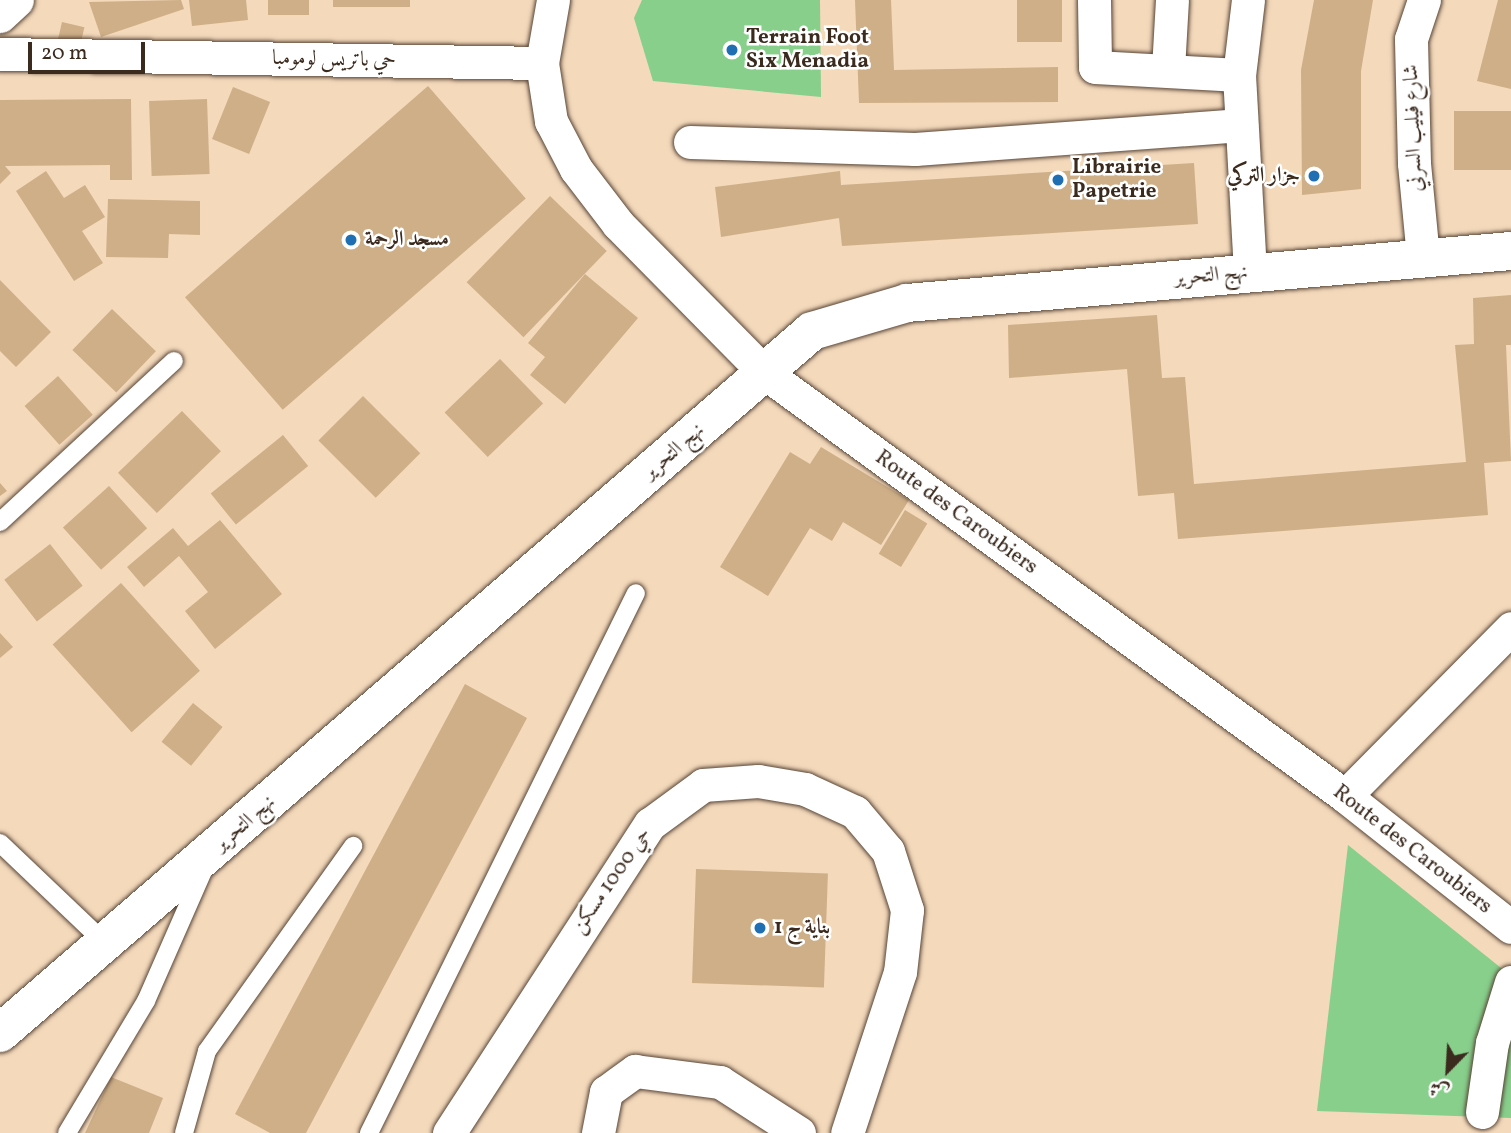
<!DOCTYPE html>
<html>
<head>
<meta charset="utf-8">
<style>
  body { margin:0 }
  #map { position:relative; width:1511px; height:1133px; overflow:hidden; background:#f4d9bb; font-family:Vollkorn,Amiri,serif }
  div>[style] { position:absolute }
  .green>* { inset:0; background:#87cf8b }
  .building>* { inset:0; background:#ceaf88; transform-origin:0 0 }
  .roads { filter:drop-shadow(0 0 2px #574436) drop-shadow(0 0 2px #574436) }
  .service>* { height:18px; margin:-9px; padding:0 9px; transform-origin:9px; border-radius:9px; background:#fff }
  .minor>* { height:33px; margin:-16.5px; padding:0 16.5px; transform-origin:16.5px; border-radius:16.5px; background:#fff }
  .tertiary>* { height:38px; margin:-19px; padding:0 19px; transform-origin:19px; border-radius:19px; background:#fff }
  .dots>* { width:19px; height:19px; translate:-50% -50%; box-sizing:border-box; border:4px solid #fff; border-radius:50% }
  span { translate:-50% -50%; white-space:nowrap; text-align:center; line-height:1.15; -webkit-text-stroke:5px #fff; paint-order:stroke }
  .poi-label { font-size:21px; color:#3b2a1e; font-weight:700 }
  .left { translate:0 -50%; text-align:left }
  .right { translate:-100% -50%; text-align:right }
  .street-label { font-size:21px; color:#3b2a1e }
  .north { position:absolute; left:1413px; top:1035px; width:70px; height:70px; -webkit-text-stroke:5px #fff; paint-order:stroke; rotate:204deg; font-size:19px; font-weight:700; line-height:28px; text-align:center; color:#3b2a1e }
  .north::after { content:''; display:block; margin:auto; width:24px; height:32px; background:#3b2a1e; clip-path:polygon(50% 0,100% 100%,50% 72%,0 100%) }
  .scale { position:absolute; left:28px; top:42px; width:117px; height:32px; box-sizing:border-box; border:4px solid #3b2a1e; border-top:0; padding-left:9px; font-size:21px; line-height:24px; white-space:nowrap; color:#3b2a1e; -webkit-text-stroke:5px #fff; paint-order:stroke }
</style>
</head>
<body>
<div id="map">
  <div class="green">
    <div style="clip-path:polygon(642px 0,820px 0,821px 97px,653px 81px,634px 18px)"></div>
    <div style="clip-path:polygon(1348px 845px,1511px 976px,1511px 1118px,1317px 1111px)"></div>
  </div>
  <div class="building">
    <div style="clip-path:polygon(181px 0,184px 9px,101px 37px,89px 2px)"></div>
    <div style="clip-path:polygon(189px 0,246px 0,248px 20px,192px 26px)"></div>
    <div style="left:268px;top:0;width:41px;height:15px"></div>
    <div style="left:333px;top:0;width:77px;height:7px"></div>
    <div style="clip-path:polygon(855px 0,891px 0,894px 70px,1058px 67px,1058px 102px,859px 103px)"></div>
    <div style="left:1017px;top:0;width:45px;height:42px"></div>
    <div style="clip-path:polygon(1314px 0,1373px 0,1361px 71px,1361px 189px,1302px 195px,1301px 70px)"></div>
    <div style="clip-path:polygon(1498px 0,1511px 0,1511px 89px,1477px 81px)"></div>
    <div style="left:62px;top:22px;width:23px;height:19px;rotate:13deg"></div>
    <div style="left:428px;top:86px;width:149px;height:322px;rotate:49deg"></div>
    <div style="left:233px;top:87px;width:40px;height:56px;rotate:22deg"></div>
    <div style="clip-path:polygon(131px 99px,132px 180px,110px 180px,110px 165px,5px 166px,11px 173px,0 184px,0 100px)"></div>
    <div style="left:207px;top:99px;width:75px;height:58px;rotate:88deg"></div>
    <div style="left:1511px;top:111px;width:59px;height:57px;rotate:90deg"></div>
    <div style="clip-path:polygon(1194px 163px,1198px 224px,842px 246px,839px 218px,721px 237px,715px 187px,840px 171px,841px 185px)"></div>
    <div style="clip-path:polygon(46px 171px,64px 198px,85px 185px,105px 217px,82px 231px,103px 263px,74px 281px,16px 191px)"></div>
    <div style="left:550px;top:196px;width:79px;height:120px;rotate:44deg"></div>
    <div style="clip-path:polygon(108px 199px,200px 201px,200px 235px,169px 234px,168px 258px,106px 257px)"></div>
    <div style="clip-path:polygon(585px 274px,638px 318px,565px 404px,530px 375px,545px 357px,528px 343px)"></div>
    <div style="clip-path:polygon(0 280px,51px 332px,16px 367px,0 351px)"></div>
    <div style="clip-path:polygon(1511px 295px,1511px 345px,1506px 345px,1511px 461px,1484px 463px,1488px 515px,1178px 539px,1174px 493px,1138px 496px,1127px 369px,1009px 378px,1008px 325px,1157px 315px,1162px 378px,1185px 377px,1194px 484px,1466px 462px,1455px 345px,1474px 344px,1473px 298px)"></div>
    <div style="left:112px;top:309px;width:61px;height:57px;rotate:44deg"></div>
    <div style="left:500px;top:359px;width:62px;height:77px;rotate:46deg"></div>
    <div style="left:58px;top:376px;width:52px;height:45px;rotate:48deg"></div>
    <div style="left:363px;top:396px;width:81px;height:63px;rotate:45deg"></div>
    <div style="left:182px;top:411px;width:56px;height:89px;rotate:46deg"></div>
    <div style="left:283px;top:435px;width:40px;height:93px;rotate:51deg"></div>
    <div style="clip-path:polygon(821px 447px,909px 500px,881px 545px,843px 522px,832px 541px,810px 528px,768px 596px,720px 567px,790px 452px,810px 464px)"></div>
    <div style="clip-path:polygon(0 483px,7px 491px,0 496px)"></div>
    <div style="left:109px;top:486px;width:57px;height:62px;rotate:48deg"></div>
    <div style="left:905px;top:510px;width:26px;height:51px;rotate:31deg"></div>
    <div style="clip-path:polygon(220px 520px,282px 594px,215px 649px,185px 611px,208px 592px,179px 556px,144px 587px,127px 567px,173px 528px,188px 546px)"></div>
    <div style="left:50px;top:544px;width:53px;height:58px;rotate:52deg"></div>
    <div style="left:121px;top:583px;width:118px;height:92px;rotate:48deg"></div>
    <div style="clip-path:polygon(0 633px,13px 647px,0 658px)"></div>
    <div style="clip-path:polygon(465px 684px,527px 718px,306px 1133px,270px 1133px,235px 1114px)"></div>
    <div style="left:193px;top:703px;width:38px;height:50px;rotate:39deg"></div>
    <div style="left:696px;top:869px;width:132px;height:114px;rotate:2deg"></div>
    <div style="clip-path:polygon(111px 1077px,163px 1098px,149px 1133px,85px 1133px)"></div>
  </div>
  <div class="roads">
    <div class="service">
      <div style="left:0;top:522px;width:237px;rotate:-42.8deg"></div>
      <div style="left:0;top:843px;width:146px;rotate:43.6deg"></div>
      <div style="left:67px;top:1133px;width:154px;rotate:-59.1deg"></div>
      <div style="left:146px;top:1001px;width:144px;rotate:-66.3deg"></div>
      <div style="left:184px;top:1133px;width:85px;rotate:-74.3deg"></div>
      <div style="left:207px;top:1051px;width:252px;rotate:-54.5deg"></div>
      <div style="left:369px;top:1133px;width:602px;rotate:-63.69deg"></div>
    </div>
    <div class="minor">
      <div style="left:553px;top:0;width:64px;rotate:99.9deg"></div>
      <div style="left:542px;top:63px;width:59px;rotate:81.2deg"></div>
      <div style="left:551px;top:121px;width:54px;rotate:62.5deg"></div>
      <div style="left:576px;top:169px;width:69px;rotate:52.6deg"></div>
      <div style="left:618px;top:224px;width:209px;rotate:45.4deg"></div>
      <div style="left:765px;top:373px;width:718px;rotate:36.1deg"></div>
      <div style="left:1345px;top:796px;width:211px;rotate:38.3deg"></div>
      <div style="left:1094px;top:0;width:67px;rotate:89.1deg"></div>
      <div style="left:1095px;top:67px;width:144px;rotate:3.2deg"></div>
      <div style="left:1248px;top:0;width:76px;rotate:96.8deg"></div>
      <div style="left:1239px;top:75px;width:197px;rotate:86.8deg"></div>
      <div style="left:0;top:16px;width:23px;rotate:-43deg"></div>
      <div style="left:0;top:54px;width:542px;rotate:0.95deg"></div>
      <div style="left:1168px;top:69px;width:69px;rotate:-86.7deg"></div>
      <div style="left:690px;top:142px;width:225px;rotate:1.8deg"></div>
      <div style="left:915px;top:149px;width:327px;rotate:-4.2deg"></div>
      <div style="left:1423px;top:257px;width:94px;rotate:-95.5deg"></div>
      <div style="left:1414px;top:163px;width:124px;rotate:-91.4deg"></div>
      <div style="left:1411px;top:39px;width:41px;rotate:-71.6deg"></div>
      <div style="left:1345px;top:796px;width:236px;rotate:-45.3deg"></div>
      <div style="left:1482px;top:1112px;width:70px;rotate:-81.8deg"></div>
      <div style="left:1492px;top:1043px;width:64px;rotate:-72.7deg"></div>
      <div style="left:449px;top:1133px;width:369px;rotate:-57deg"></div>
      <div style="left:650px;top:824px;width:66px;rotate:-36.3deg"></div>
      <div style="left:703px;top:785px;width:55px;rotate:-4.2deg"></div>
      <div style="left:758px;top:781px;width:48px;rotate:9.7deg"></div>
      <div style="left:805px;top:789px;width:55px;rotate:24.7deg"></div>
      <div style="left:855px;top:812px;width:51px;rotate:49.8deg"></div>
      <div style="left:888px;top:851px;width:62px;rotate:72.1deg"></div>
      <div style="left:907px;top:910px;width:62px;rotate:96.4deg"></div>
      <div style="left:900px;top:972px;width:169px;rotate:108.2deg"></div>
      <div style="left:598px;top:1133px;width:42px;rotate:-79deg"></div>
      <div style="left:606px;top:1092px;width:36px;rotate:-36deg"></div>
      <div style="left:635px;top:1071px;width:86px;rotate:7.4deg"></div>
      <div style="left:720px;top:1082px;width:94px;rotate:32.8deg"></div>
    </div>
    <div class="tertiary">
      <div style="left:0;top:1033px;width:1073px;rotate:-40.84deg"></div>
      <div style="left:812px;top:331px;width:99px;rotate:-16.4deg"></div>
      <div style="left:907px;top:303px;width:606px;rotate:-4.92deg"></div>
    </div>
  </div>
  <div class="dots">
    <div style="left:732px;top:50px;background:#1f6fb2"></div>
    <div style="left:1314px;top:176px;background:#1f6fb2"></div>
    <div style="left:1058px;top:180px;background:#1f6fb2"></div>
    <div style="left:351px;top:240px;background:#1f6fb2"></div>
    <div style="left:760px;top:928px;background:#1f6fb2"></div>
  </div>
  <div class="poi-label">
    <span class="left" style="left:746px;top:50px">Terrain Foot<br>Six Menadia</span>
    <span class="left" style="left:1072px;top:180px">Librairie<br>Papetrie</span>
    <span class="right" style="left:1300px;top:176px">جزار التركي</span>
    <span class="left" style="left:365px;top:240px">مسجد الرحمة</span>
    <span class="left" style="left:774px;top:928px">بناية ج 1</span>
  </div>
  <div class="street-label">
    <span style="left:334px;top:60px;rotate:1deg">حي باتريس لومومبا</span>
    <span style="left:1414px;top:128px;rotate:-92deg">شارع فيليب السرني</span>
    <span style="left:1211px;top:276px;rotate:-5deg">نهج التحرير</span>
    <span style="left:674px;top:452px;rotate:-41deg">نهج التحرير</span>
    <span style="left:956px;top:513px;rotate:36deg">Route des Caroubiers</span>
    <span style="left:245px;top:824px;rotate:-41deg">نهج التحرير</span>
    <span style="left:1412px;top:850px;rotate:38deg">Route des Caroubiers</span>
    <span style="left:612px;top:881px;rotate:-55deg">حي 1000 مسكن</span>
  </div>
  <div class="north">ش</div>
  <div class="scale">20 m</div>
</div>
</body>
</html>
